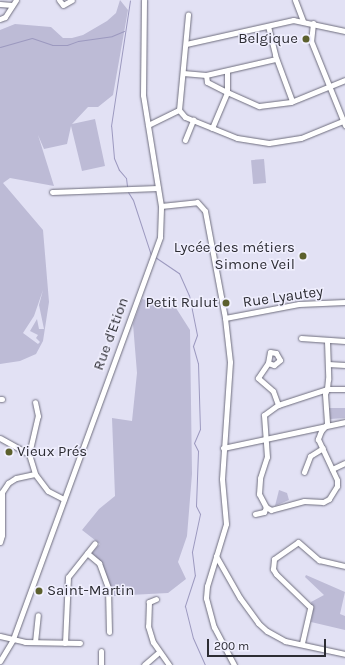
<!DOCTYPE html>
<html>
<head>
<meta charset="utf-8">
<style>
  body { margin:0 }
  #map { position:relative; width:345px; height:665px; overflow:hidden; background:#e2e1f4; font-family:Karla,sans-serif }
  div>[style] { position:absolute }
  .green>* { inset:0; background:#bdbbd6; transform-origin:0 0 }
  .stream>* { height:1px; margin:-0.5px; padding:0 0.5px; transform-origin:0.5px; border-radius:0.5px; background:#9c99bf }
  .roads { filter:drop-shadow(0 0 1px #6e6d7d) drop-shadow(0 0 1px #6e6d7d) }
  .minor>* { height:5px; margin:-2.5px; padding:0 2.5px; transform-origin:2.5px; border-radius:2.5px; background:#fff }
  .dots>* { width:11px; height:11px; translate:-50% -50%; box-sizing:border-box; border:2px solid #f0effe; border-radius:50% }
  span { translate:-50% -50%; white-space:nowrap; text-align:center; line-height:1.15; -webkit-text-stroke:3px #f0effe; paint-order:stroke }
  .poi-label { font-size:15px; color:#2d2d34 }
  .right { translate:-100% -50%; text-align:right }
  .left { translate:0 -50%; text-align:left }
  .street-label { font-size:15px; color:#2d2d34 }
  .scale { position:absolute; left:207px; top:639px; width:119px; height:18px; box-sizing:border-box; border:2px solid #2d2d34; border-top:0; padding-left:5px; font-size:12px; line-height:14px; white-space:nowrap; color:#2d2d34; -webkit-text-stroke:3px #f0effe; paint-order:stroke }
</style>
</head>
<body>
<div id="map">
  <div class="green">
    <div style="clip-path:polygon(evenodd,120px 0,128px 10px,113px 95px,98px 107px,88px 107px,72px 124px,95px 119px,105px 166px,82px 171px,71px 126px,67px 144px,44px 149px,38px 135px,54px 186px,10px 178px,3px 183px,43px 230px,49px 302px,43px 341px,36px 354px,20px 361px,0 364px,0 30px,15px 24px,51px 27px,63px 38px,72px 38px,83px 35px,107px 21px,116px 13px,120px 0,43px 290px,39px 305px,44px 329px,39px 329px,37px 319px,30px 331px,38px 335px,36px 338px,40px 342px,38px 344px,23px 333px,34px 316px,43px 290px)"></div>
    <div style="left:264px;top:159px;width:24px;height:13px;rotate:85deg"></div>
    <div style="clip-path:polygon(142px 299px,176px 308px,190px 330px,192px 474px,187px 536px,178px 562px,186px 579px,168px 593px,111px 596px,101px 562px,92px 553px,100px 544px,82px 530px,99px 509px,115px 496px,112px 418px,132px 421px,137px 373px,133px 324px)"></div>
    <div style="clip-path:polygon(329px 408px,345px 408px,345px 418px,330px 419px)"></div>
    <div style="clip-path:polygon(279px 490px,287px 493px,289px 500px,275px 506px)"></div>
    <div style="clip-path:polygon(306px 575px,345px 592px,340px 614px,345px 616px,345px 630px,311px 622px,313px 612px,311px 602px,324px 595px,305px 577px)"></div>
  </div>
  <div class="stream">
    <div style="left:0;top:47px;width:33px;rotate:-16deg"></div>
    <div style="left:32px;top:38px;width:21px;rotate:19deg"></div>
    <div style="left:52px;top:45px;width:15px"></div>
    <div style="left:67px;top:45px;width:12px;rotate:-20deg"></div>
    <div style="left:78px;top:41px;width:34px;rotate:-8deg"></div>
    <div style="left:112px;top:36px;width:13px;rotate:-23deg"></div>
    <div style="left:127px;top:186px;width:8px;rotate:-97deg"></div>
    <div style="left:126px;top:178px;width:11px;rotate:-131deg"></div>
    <div style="left:119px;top:170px;width:13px;rotate:-113deg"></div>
    <div style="left:114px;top:158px;width:32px;rotate:-95deg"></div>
    <div style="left:111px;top:126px;width:127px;rotate:-81.4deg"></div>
    <div style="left:128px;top:192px;width:9px;rotate:58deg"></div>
    <div style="left:133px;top:200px;width:58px;rotate:71.9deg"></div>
    <div style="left:155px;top:257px;width:29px;rotate:34deg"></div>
    <div style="left:179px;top:273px;width:24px;rotate:66deg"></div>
    <div style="left:189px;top:295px;width:41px;rotate:78.7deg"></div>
    <div style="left:197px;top:335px;width:12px;rotate:110deg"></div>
    <div style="left:193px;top:346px;width:18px;rotate:74deg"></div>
    <div style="left:198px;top:363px;width:66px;rotate:88.3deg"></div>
    <div style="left:200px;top:429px;width:15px;rotate:113deg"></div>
    <div style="left:194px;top:443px;width:9px;rotate:63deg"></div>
    <div style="left:198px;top:451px;width:55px;rotate:92.1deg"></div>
    <div style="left:196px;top:506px;width:9px;rotate:63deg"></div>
    <div style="left:200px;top:514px;width:39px;rotate:102deg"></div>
    <div style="left:192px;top:552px;width:23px;rotate:83deg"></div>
    <div style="left:195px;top:575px;width:33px;rotate:108deg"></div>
    <div style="left:185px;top:606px;width:33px;rotate:76deg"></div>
    <div style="left:193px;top:638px;width:30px;rotate:66deg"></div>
  </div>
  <div class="roads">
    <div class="minor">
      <div style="left:59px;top:0;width:6px;rotate:51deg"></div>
      <div style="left:63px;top:5px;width:10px;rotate:-29deg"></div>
      <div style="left:295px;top:0;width:22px;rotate:69deg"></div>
      <div style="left:0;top:4px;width:12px;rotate:5deg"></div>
      <div style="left:0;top:19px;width:5px;rotate:-22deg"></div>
      <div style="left:5px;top:17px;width:20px;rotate:-57deg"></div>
      <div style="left:313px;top:23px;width:18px;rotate:96deg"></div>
      <div style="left:311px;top:41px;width:91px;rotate:68deg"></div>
      <div style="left:268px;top:26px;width:30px;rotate:76deg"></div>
      <div style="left:275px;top:55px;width:49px;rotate:69.7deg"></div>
      <div style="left:186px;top:44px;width:110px;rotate:-12.6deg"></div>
      <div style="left:293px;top:20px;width:53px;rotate:11.9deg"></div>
      <div style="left:183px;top:73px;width:23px;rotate:5deg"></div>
      <div style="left:206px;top:75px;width:72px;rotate:-12.9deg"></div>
      <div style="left:206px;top:75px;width:7px;rotate:82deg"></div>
      <div style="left:207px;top:82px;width:22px;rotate:27deg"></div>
      <div style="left:227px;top:92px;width:21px;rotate:-90deg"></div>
      <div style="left:179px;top:110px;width:9px;rotate:49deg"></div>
      <div style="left:185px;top:117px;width:56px;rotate:22deg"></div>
      <div style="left:237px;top:138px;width:32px;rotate:9deg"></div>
      <div style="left:269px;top:143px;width:32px;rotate:-9deg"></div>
      <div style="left:301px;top:138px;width:48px;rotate:-22.2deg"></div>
      <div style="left:179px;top:110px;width:96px;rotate:-84.6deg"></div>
      <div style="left:148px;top:125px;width:34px;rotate:-26deg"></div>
      <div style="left:212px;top:128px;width:39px;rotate:-67deg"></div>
      <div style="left:227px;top:92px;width:35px;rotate:24deg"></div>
      <div style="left:259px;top:106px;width:32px;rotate:-7deg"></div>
      <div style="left:291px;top:102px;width:58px;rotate:-22.2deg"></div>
      <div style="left:185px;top:140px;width:22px;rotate:-68deg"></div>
      <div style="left:52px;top:192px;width:106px;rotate:-2.2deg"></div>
      <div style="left:161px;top:206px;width:36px;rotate:-6deg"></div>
      <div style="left:197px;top:202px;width:12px;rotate:48deg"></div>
      <div style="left:205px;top:211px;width:109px;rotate:79.4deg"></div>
      <div style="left:225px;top:318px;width:44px;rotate:83.5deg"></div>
      <div style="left:230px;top:362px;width:117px;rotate:93.9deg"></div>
      <div style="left:222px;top:479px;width:45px;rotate:84.9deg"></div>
      <div style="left:226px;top:524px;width:65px;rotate:107deg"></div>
      <div style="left:207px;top:586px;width:12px;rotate:95deg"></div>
      <div style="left:206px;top:598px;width:30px;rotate:75deg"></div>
      <div style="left:214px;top:627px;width:43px;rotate:62.2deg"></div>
      <div style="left:225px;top:318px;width:75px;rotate:-10.7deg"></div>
      <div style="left:299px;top:304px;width:46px;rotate:-2.5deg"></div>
      <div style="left:301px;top:338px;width:44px;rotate:3.9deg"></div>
      <div style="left:327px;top:341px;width:38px;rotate:88deg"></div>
      <div style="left:328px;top:379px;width:10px;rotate:96deg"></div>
      <div style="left:327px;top:389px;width:5px;rotate:112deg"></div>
      <div style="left:325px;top:394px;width:30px;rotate:86deg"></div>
      <div style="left:327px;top:424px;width:9px;rotate:131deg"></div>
      <div style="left:321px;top:431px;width:9px;rotate:111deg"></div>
      <div style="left:318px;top:439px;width:45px;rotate:65.1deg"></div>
      <div style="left:337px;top:480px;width:6px;rotate:90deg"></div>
      <div style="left:337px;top:486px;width:15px;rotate:122deg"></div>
      <div style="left:329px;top:499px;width:7px;rotate:153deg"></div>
      <div style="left:323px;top:502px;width:19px;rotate:-177deg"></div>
      <div style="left:304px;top:501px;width:34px;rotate:165deg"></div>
      <div style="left:271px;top:510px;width:6px;rotate:-149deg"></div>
      <div style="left:266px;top:507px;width:15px;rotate:-118deg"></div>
      <div style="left:259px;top:494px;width:16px;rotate:-86deg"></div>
      <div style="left:260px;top:478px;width:22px;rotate:-72deg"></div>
      <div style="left:267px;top:457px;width:42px;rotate:-94.1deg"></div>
      <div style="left:264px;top:415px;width:17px;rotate:-36deg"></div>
      <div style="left:278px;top:405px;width:52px;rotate:-18.1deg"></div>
      <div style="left:327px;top:389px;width:18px"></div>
      <div style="left:268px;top:363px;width:11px;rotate:-80deg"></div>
      <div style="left:270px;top:352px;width:6px;rotate:9deg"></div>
      <div style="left:276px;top:353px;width:8px;rotate:60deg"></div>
      <div style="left:280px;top:360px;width:8px;rotate:140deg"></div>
      <div style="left:274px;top:365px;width:6px;rotate:-162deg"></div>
      <div style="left:268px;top:363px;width:18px;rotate:124deg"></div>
      <div style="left:258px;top:378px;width:20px;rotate:41deg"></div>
      <div style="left:273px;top:391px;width:15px;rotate:70deg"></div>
      <div style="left:328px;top:364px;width:17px;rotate:3deg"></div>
      <div style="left:0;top:399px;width:2px"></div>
      <div style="left:0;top:438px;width:33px;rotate:29deg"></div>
      <div style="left:29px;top:454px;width:21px;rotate:73deg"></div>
      <div style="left:35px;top:474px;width:21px;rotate:53deg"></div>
      <div style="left:48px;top:491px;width:18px;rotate:27deg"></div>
      <div style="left:223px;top:448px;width:125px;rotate:-12deg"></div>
      <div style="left:29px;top:454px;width:39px;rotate:-77deg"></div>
      <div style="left:38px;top:416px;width:14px;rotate:-102deg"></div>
      <div style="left:332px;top:469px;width:14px;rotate:-25deg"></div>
      <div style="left:304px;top:472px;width:17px;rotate:-69deg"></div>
      <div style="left:310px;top:456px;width:15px;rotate:-32deg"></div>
      <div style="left:255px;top:514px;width:9px;rotate:-13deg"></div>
      <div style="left:264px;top:512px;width:5px;rotate:-68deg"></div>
      <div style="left:0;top:542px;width:7px;rotate:-74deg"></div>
      <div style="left:2px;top:535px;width:43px;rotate:-90deg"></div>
      <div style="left:2px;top:492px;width:11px;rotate:-56deg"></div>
      <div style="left:8px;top:483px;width:9px;rotate:-32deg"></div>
      <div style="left:16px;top:478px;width:19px;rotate:-12deg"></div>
      <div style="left:87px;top:553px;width:16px;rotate:40deg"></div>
      <div style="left:99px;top:563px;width:27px;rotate:70deg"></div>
      <div style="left:108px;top:588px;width:44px;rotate:88.7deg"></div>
      <div style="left:216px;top:556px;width:48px;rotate:60.3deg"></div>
      <div style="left:240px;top:598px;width:31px;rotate:54deg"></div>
      <div style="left:258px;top:623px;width:12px;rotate:42deg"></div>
      <div style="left:267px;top:631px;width:21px;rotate:29deg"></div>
      <div style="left:285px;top:641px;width:61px;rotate:12.2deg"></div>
      <div style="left:156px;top:599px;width:8px;rotate:157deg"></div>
      <div style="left:149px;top:602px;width:24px;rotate:92deg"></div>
      <div style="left:148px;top:626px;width:17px;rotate:73deg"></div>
      <div style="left:153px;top:642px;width:28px;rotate:55deg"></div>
      <div style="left:0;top:636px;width:26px;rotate:13deg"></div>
      <div style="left:25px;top:642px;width:55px;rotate:1deg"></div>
      <div style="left:35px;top:642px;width:27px;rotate:-84deg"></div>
      <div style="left:65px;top:643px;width:66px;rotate:-87.4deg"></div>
      <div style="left:68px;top:577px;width:43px;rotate:-51.5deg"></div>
      <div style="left:302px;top:643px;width:37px;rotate:-77deg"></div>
      <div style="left:310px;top:607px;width:47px;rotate:-135.9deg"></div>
      <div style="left:276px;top:574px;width:6px;rotate:-121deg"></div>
      <div style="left:273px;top:569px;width:10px;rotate:-84deg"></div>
      <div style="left:274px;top:559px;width:29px;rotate:-35deg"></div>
      <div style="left:298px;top:542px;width:28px;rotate:41deg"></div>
      <div style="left:319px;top:560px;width:27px;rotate:13deg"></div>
      <div style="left:0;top:661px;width:26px;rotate:-59deg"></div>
      <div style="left:13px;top:639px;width:428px;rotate:-69.9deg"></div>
      <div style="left:160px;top:237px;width:31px;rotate:-88deg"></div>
      <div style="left:161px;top:206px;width:112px;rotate:-99.2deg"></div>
      <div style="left:143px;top:95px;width:95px;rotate:-89.4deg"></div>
      <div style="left:101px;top:665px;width:14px;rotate:-90deg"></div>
      <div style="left:144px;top:665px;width:20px;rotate:-41deg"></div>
    </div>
  </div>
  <div class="dots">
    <div style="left:306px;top:39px;background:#5c602d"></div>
    <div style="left:303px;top:256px;background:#5c602d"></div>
    <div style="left:226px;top:303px;background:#5c602d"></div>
    <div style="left:9px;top:452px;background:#5c602d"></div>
    <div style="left:39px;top:591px;background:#5c602d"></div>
  </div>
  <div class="poi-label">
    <span class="right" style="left:298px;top:39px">Belgique</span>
    <span class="right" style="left:295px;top:256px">Lycée des métiers<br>Simone Veil</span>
    <span class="right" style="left:218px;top:303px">Petit Rulut</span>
    <span class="left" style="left:17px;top:452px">Vieux Prés</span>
    <span class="left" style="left:47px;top:591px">Saint-Martin</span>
  </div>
  <div class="street-label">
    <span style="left:283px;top:297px;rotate:-8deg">Rue Lyautey</span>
    <span style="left:111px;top:334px;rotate:-70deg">Rue d'Etion</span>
  </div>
  <div class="scale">200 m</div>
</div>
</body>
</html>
